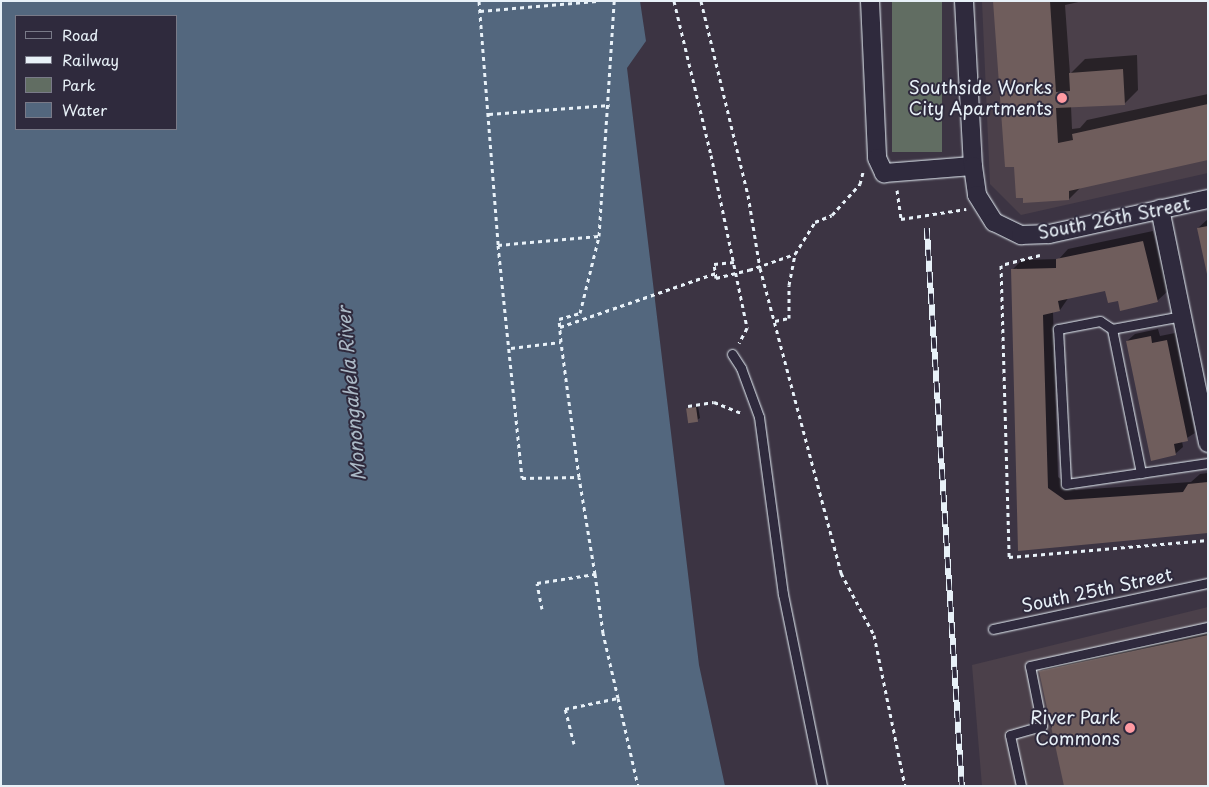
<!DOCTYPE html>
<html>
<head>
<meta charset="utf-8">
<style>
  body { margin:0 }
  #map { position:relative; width:1209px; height:787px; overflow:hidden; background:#3c3443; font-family:"Playpen Sans",sans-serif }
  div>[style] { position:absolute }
  .built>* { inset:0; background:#4b404a }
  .green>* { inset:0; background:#616d62; transform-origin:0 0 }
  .water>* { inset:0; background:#53677e }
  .shadow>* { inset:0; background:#0007 }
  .building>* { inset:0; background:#6f5d5c; transform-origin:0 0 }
  .path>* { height:3px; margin-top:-1.5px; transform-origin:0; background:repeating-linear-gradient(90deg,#e8f1f8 0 4px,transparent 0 8px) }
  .roads { filter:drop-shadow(0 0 1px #e8f1f8) drop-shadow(0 0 1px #e8f1f8) }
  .service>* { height:9px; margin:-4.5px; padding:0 4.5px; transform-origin:4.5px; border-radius:4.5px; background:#2f2a3d }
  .minor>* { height:18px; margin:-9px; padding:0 9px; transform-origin:9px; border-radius:9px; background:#2f2a3d }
  .rail>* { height:5.5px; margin-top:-2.75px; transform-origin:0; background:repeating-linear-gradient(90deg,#2f2a3d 0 11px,#e8f1f8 0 22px); box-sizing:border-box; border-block:1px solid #e8f1f8 }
  .path-bridge>* { height:3px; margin-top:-1.5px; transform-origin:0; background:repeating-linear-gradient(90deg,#e8f1f8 0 4px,transparent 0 8px) }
  .dots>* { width:14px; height:14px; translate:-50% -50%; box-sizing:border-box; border:2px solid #2f2a3d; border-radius:50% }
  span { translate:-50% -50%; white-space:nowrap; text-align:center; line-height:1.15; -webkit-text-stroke:4px #2f2a3d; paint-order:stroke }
  .poi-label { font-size:18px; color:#e8f1f8 }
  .right { translate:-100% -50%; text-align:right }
  .street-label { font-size:18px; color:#e8f1f8 }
  .water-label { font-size:19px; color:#acbac7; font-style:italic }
  .frame { position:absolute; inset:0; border:2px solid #e8f1f8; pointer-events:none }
  .legend { position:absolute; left:15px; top:15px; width:162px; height:115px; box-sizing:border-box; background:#2f2a3d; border:1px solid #797a88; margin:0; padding:6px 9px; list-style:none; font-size:15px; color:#e8f1f8 }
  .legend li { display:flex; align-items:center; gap:10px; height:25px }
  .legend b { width:25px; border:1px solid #797a88 }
</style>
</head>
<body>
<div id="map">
  <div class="built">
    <div style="clip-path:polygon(982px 1px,1208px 1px,1208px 173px,1021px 215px,990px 184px)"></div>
    <div style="clip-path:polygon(1208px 607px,1208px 786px,982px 786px,972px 665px)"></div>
  </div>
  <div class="green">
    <div style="left:892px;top:1px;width:50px;height:151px"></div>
  </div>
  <div class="water">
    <div style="clip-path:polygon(evenodd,1px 1px,640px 1px,646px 41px,627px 68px,699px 665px,725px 786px,1px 786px,1px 1px,16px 16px,176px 16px,176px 129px,16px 129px,16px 16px)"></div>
  </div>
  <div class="shadow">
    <div style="clip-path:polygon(995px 1px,1083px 1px,1065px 5px,1070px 74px,1085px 59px,1137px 55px,1138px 90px,1124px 104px,1071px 106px,1072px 129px,1080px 128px,1087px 120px,1208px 94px,1208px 159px,1081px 187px,1069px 199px,1015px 166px)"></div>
    <div style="clip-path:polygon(1208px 219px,1208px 272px,1198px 228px)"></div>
    <div style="clip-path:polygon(1153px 231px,1168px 291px,1157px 301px,1118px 299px,1106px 290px,1069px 297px,1060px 310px,1053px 312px,1058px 477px,1076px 490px,1191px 482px,1200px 474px,1208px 473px,1208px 532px,1020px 549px,1012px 270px,1022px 260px,1059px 259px,1068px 249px)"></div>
    <div style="clip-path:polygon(1158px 329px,1160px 336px,1175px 333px,1195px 433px,1182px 441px,1183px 447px,1175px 454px,1127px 341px,1135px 334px)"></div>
    <div style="clip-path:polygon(698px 406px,700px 418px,697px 420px,687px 410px)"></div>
    <div style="clip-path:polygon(1208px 631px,1208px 786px,1040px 671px,1045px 666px)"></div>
  </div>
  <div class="building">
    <div style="clip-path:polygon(993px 1px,1050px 1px,1056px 92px,1070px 91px,1069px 73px,1123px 69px,1125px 105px,1056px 108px,1058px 143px,1073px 140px,1072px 134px,1208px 104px,1208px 160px,1069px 191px,1069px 200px,1023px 203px,1023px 198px,1016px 198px,1014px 167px,1005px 167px)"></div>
    <div style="clip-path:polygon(1208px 226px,1208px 274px,1207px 274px,1197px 228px)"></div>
    <div style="clip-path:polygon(1143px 241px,1158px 302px,1120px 311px,1118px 301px,1108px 303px,1105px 291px,1058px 301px,1060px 311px,1043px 315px,1048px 488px,1065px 500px,1183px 492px,1188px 484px,1208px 482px,1208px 533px,1018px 551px,1011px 269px,1056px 268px,1056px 259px)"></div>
    <div style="clip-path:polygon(1151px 336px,1152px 343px,1167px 340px,1188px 441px,1174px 444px,1176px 455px,1151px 461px,1126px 341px)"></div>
    <div style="left:696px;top:407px;width:15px;height:10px;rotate:82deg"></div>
    <div style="clip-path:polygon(1208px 635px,1208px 786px,1064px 786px,1039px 671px)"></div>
  </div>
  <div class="path">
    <div style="left:479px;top:1px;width:245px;rotate:85.5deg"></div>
    <div style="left:498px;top:245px;width:234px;rotate:84.1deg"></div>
    <div style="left:522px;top:478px;width:57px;rotate:-1deg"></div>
    <div style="left:579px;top:477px;width:136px;rotate:-97.6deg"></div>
    <div style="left:674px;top:1px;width:158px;rotate:76.5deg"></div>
    <div style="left:711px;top:155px;width:177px;rotate:78.2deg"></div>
    <div style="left:747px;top:328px;width:17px;rotate:118deg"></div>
    <div style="left:701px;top:1px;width:200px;rotate:76.4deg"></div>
    <div style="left:748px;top:195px;width:74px;rotate:80.7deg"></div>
    <div style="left:760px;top:268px;width:316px;rotate:75.1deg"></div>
    <div style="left:841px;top:573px;width:70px;rotate:62deg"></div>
    <div style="left:874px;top:635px;width:154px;rotate:78.4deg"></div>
    <div style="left:480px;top:11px;width:117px;rotate:-4.9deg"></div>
    <div style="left:489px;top:114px;width:121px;rotate:-4.3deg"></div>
    <div style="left:897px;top:190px;width:29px;rotate:82deg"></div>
    <div style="left:901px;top:219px;width:66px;rotate:-8.7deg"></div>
    <div style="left:498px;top:245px;width:101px;rotate:-5.1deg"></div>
    <div style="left:1040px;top:255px;width:40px;rotate:165.6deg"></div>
    <div style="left:1001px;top:265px;width:292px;rotate:88.4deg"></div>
    <div style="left:1009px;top:557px;width:200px;rotate:-4.9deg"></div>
    <div style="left:749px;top:270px;width:49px;rotate:-19.2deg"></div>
    <div style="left:716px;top:278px;width:14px;rotate:-98deg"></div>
    <div style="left:714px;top:264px;width:20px;rotate:-6deg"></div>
    <div style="left:775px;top:321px;width:14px;rotate:-12deg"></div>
    <div style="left:789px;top:318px;width:33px;rotate:-90deg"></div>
    <div style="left:789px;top:285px;width:32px;rotate:-79deg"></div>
    <div style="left:795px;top:254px;width:38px;rotate:-58deg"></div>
    <div style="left:815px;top:222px;width:18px;rotate:-22deg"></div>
    <div style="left:832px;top:215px;width:42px;rotate:-47.9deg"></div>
    <div style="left:860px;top:184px;width:12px;rotate:-76deg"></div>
    <div style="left:560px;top:327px;width:165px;rotate:-19.1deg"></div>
    <div style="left:511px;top:348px;width:50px;rotate:-6.8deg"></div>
    <div style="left:561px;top:342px;width:23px;rotate:-95deg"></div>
    <div style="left:559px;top:319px;width:22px;rotate:-16deg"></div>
    <div style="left:580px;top:313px;width:79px;rotate:-76.1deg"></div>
    <div style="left:599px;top:236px;width:235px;rotate:-86.3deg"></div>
    <div style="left:688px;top:406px;width:26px;rotate:-9deg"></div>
    <div style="left:714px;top:402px;width:31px;rotate:22deg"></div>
    <div style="left:542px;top:609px;width:26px;rotate:-101deg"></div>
    <div style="left:537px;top:583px;width:59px;rotate:-8.8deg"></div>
    <div style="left:595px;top:574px;width:98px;rotate:-99.4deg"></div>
    <div style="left:618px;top:698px;width:90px;rotate:77.2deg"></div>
    <div style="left:574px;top:744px;width:36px;rotate:-104deg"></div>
    <div style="left:565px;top:709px;width:54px;rotate:-11.7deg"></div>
    <div style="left:618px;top:698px;width:67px;rotate:-103deg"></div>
    <div style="left:603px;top:633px;width:60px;rotate:-97.7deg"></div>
  </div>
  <div class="roads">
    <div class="service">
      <div style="left:1182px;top:316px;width:71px;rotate:169.5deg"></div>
      <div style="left:1112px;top:329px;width:14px;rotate:-146deg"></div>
      <div style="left:1100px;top:321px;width:43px;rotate:169.2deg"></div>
      <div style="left:1058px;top:329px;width:155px;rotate:87deg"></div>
      <div style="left:1066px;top:484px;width:144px;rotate:-8.4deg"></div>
      <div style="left:1112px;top:329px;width:147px;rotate:78.6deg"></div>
      <div style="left:732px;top:354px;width:17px;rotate:57deg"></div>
      <div style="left:741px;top:368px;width:52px;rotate:69.8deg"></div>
      <div style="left:759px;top:417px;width:179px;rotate:82.3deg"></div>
      <div style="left:783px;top:594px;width:196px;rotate:78.5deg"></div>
      <div style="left:993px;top:629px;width:220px;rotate:-12.1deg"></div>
      <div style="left:1021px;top:786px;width:52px;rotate:-102.2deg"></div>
      <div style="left:1010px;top:735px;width:33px;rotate:-16deg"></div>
      <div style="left:1042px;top:726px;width:61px;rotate:-101.3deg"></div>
      <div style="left:1030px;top:666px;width:182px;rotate:-12.4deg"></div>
    </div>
    <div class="minor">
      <div style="left:870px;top:1px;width:157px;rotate:87.4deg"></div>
      <div style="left:877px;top:158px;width:17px;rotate:65deg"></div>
      <div style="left:884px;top:173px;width:89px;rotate:-4.5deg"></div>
      <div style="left:964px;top:1px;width:165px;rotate:86.9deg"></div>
      <div style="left:973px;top:166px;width:29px;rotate:82deg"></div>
      <div style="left:977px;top:195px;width:32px;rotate:58deg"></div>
      <div style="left:994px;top:222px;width:30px;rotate:26deg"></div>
      <div style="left:1021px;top:235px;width:28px;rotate:-2deg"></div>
      <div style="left:1049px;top:234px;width:163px;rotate:-12.4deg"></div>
      <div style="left:1160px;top:209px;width:239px;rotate:78.4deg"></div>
    </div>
  </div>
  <div class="rail">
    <div style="left:927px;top:228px;width:559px;rotate:86.41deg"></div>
  </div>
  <div class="path-bridge">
    <div style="left:716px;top:278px;width:34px;rotate:-14deg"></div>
  </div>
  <div class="dots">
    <div style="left:1062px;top:98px;background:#ff9aa2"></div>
    <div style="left:1130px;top:728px;background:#ff9aa2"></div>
  </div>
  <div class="poi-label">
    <span class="right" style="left:1052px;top:98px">Southside Works<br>City Apartments</span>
    <span class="right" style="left:1120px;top:728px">River Park<br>Commons</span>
  </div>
  <div class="street-label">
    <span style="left:1114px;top:218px;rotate:-11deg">South 26th Street</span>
    <span style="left:1097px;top:590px;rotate:-12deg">South 25th Street</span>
  </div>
  <div class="water-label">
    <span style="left:351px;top:394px;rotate:-95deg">Monongahela River</span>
  </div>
  <div class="frame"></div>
  <ul class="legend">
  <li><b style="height:6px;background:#2f2a3d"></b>Road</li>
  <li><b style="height:6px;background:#e8f1f8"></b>Railway</li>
  <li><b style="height:14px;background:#616d62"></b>Park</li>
  <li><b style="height:14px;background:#53677e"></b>Water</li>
  </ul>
</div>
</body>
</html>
